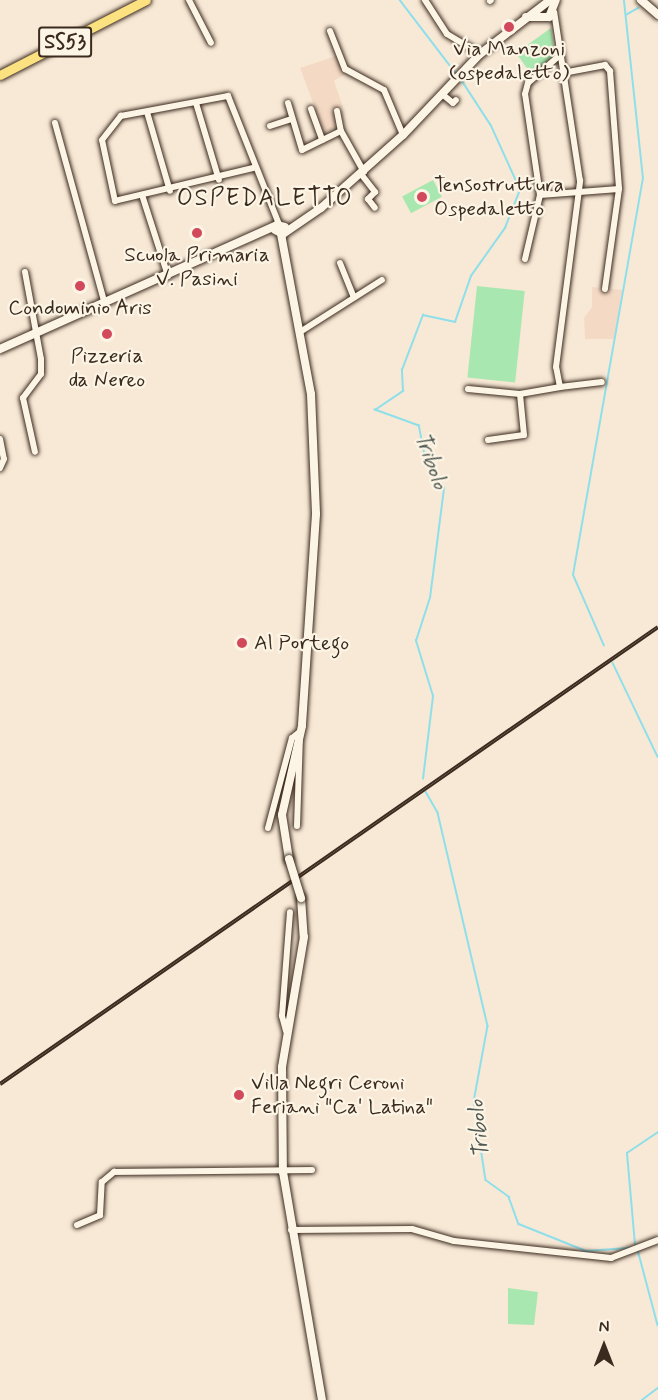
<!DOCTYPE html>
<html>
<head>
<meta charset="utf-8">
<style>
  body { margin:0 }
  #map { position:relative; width:658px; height:1400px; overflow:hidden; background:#f8e9d6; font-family:Mynerve,sans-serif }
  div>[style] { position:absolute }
  .built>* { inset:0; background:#f4dac5 }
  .green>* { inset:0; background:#a8e8b0; transform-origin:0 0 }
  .stream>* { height:1.5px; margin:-0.75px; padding:0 0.75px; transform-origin:0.75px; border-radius:0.75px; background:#8fdfea }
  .roads { filter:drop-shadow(0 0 2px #3b2a1e) drop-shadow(0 0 2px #3b2a1e) }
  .minor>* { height:6px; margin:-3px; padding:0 3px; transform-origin:3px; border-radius:3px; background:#fcf5e5 }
  .tertiary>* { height:8px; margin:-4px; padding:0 4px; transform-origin:4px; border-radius:4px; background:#fcf5e5 }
  .primary>* { height:9px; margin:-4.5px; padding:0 4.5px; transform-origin:4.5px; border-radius:4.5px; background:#fbe180 }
  .rail>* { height:4px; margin-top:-2px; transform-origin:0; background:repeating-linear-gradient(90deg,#fcf5e5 0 4.5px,#3b2a1e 0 9px); box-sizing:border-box; border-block:2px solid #3b2a1e }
  .bridges { filter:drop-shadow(0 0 2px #3b2a1e) drop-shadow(0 0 2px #3b2a1e) }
  .tertiary-bridge>* { height:8px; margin:-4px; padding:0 4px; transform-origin:4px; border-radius:4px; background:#fcf5e5 }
  .dots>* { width:16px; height:16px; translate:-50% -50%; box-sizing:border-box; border:3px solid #fcf5e5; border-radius:50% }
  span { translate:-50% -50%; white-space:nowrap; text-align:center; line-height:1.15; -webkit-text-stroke:4.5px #fcf5e5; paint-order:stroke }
  .shield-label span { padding:2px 4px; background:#fcf5e5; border:2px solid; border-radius:4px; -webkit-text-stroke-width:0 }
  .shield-label { font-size:20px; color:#3b2a1e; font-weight:700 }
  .poi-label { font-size:21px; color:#3b2a1e }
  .left { translate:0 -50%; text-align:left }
  .water-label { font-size:22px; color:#505751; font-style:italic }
  .quarter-label { font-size:24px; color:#3b2a1e; letter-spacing:1.5px }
  .north { position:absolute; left:574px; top:1316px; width:60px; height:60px; -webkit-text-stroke:4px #fcf5e5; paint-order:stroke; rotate:0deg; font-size:16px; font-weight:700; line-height:24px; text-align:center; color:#3b2a1e }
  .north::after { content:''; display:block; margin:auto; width:21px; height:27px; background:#3b2a1e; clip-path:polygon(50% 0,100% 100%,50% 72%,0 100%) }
</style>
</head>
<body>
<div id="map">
  <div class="built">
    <div style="clip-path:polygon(336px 56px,345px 74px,334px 81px,343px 107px,333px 110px,337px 127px,324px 132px,300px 68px)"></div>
    <div style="clip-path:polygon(592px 287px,623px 290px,615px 339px,585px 339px,584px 318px,592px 307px)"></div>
  </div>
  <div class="green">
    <div style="clip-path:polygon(551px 28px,555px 54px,532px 75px,516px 53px)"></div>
    <div style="left:433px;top:180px;width:19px;height:35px;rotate:62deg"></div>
    <div style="left:477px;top:286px;width:48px;height:92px;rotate:6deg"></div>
    <div style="clip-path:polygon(508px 1288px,538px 1292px,534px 1325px,508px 1324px)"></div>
  </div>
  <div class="stream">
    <div style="left:400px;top:0;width:91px;rotate:52.6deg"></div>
    <div style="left:626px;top:15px;width:14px;rotate:-30deg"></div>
    <div style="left:604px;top:646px;width:77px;rotate:-113.6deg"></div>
    <div style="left:573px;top:575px;width:402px;rotate:-80deg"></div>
    <div style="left:643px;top:179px;width:180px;rotate:-96.1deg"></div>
    <div style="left:613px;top:663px;width:104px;rotate:64.4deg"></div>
    <div style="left:423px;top:779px;width:84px;rotate:-83.1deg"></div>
    <div style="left:433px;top:696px;width:58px;rotate:-107.2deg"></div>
    <div style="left:416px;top:641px;width:45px;rotate:-72deg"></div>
    <div style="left:430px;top:598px;width:111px;rotate:-82.7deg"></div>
    <div style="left:444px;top:488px;width:31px;rotate:-126deg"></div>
    <div style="left:426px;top:463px;width:38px;rotate:-101deg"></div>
    <div style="left:419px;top:426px;width:47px;rotate:-160deg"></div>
    <div style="left:375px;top:410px;width:34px;rotate:-34deg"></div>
    <div style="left:403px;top:391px;width:21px;rotate:-93deg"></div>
    <div style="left:402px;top:370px;width:59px;rotate:-69.1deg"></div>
    <div style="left:423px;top:315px;width:33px;rotate:12deg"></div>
    <div style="left:455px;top:322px;width:49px;rotate:-70.8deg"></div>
    <div style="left:471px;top:276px;width:59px;rotate:-54.7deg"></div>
    <div style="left:505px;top:228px;width:41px;rotate:-68.5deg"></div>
    <div style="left:520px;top:190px;width:70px;rotate:-114.4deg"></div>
    <div style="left:491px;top:126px;width:55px;rotate:-123.1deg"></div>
    <div style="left:426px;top:792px;width:24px;rotate:60deg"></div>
    <div style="left:438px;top:813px;width:219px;rotate:76.8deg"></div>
    <div style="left:488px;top:1026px;width:77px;rotate:100.4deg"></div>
    <div style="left:474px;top:1102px;width:79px;rotate:81.3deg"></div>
    <div style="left:486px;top:1180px;width:29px;rotate:36deg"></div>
    <div style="left:509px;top:1197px;width:29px;rotate:70deg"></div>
    <div style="left:519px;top:1224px;width:72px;rotate:21.9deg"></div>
    <div style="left:586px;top:1251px;width:42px;rotate:-4.1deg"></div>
    <div style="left:635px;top:1245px;width:92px;rotate:-95deg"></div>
    <div style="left:627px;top:1153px;width:37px;rotate:-34deg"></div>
    <div style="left:638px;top:1250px;width:78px;rotate:75.1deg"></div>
    <div style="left:642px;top:1400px;width:20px;rotate:-37deg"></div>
  </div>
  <div class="roads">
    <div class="minor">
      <div style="left:189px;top:0;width:48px;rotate:62.9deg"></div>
      <div style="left:425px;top:0;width:40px;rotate:57.1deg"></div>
      <div style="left:447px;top:34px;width:39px;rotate:31deg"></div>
      <div style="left:490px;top:1px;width:1px;rotate:-45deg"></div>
      <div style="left:330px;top:31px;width:41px;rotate:68.5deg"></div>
      <div style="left:345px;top:69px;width:44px;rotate:28.3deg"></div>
      <div style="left:384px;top:90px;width:49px;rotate:67.1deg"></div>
      <div style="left:563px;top:73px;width:43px;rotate:-10.8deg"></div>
      <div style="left:605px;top:65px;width:8px;rotate:50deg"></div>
      <div style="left:610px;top:71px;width:118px;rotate:85.6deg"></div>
      <div style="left:619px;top:189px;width:101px;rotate:98deg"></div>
      <div style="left:442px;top:94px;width:14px;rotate:39deg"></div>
      <div style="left:453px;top:103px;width:4px;rotate:-45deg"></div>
      <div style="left:196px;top:103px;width:80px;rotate:73.4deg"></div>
      <div style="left:288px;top:103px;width:49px;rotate:73.4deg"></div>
      <div style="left:302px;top:150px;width:43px;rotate:-26deg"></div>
      <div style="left:341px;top:131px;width:47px;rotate:60.7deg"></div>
      <div style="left:311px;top:109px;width:33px;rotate:70deg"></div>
      <div style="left:337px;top:111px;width:20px;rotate:79deg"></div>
      <div style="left:147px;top:112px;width:82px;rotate:73.8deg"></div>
      <div style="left:55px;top:123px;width:188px;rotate:74.6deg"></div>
      <div style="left:270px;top:126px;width:23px;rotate:-18deg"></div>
      <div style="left:253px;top:168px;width:142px;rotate:166.6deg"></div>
      <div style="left:115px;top:201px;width:62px;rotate:-102deg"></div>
      <div style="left:102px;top:140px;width:31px;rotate:-52deg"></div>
      <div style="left:121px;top:116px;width:109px;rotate:-10.6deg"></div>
      <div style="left:228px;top:96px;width:138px;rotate:68.3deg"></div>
      <div style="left:361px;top:174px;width:23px;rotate:52deg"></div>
      <div style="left:375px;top:192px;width:10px;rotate:135deg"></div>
      <div style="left:368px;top:199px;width:11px;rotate:52deg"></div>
      <div style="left:540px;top:195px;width:79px;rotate:-4.3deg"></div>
      <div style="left:143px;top:198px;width:82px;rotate:72.2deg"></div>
      <div style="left:525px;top:259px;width:66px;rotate:-76.8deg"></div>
      <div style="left:540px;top:195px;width:102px;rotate:-98.4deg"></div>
      <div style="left:525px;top:94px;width:11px;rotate:-75deg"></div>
      <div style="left:528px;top:83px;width:43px;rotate:-41.2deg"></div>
      <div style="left:340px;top:263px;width:37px;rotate:68deg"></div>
      <div style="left:25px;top:272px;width:88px;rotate:79.6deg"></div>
      <div style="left:41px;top:359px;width:15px;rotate:90deg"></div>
      <div style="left:41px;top:374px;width:30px;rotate:127deg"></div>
      <div style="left:23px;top:398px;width:55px;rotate:77.5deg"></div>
      <div style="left:300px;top:332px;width:97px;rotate:-32.4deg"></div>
      <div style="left:560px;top:387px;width:42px;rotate:-6.8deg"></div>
      <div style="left:468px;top:389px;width:52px;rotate:5.5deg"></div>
      <div style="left:520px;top:394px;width:41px;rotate:-9.9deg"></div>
      <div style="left:560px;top:387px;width:20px;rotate:-101deg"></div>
      <div style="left:556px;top:367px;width:188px;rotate:-82.6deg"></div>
      <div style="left:580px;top:181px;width:171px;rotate:-98.7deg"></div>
      <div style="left:0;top:439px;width:20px;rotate:79deg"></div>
      <div style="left:4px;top:459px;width:10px;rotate:114deg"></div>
      <div style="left:488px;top:440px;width:36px;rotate:-8deg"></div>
      <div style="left:524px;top:435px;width:41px;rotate:-95.6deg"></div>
      <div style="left:297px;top:826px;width:91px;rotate:-88.1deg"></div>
      <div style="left:268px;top:828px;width:93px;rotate:-75.1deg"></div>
      <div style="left:292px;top:738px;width:11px;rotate:-38deg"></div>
      <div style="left:286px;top:1031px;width:16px;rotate:-105deg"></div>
      <div style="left:282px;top:1016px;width:104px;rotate:-85.6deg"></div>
      <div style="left:77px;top:1225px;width:25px;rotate:-23deg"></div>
      <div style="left:100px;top:1215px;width:33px;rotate:-87deg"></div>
      <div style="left:102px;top:1182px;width:16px;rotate:-40deg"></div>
      <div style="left:114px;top:1172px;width:198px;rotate:-0.6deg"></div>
      <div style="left:291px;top:1230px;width:121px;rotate:-0.5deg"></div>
      <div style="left:412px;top:1229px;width:44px;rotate:15.9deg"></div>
      <div style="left:454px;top:1241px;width:158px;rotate:6.2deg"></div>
      <div style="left:611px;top:1258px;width:50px;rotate:-21deg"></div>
    </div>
    <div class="tertiary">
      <div style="left:641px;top:0;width:23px;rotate:41deg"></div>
      <div style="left:526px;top:17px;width:23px"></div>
      <div style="left:549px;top:17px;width:18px;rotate:-68deg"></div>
      <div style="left:275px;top:230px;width:9px;rotate:27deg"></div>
      <div style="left:283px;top:234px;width:46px;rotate:-34.4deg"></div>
      <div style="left:321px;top:208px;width:110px;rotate:-41.7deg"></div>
      <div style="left:403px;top:135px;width:112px;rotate:-46.5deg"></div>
      <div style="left:480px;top:54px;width:88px;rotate:-37.6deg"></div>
      <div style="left:281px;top:234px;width:163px;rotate:79.4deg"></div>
      <div style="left:311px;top:394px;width:120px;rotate:87.6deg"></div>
      <div style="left:316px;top:514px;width:212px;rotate:93.8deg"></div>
      <div style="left:302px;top:726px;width:91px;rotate:102.7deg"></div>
      <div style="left:282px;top:815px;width:45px;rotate:81deg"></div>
      <div style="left:0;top:349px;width:303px;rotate:-24.1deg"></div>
      <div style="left:277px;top:225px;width:8px;rotate:14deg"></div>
      <div style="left:301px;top:898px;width:39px;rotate:86deg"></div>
      <div style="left:304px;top:937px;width:132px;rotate:99.6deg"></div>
      <div style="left:282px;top:1067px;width:105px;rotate:89.5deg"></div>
      <div style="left:283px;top:1172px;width:231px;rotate:80.3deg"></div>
    </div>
    <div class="primary">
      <div style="left:0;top:75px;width:164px;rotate:-27.2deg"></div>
    </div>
  </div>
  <div class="rail">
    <div style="left:0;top:1084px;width:801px;rotate:-34.78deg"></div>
  </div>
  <div class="bridges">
    <div class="tertiary-bridge">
      <div style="left:289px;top:859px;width:41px;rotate:72.9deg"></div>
    </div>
  </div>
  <div class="dots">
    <div style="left:509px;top:27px;background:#d1495b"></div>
    <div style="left:422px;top:197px;background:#d1495b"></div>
    <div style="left:197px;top:233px;background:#d1495b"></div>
    <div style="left:80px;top:286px;background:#d1495b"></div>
    <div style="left:107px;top:334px;background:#d1495b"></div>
    <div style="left:242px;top:643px;background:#d1495b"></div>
    <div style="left:239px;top:1095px;background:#d1495b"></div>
  </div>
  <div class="shield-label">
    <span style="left:65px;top:42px">SS53</span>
  </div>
  <div class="poi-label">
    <span style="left:509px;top:61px">Via Manzoni<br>(ospedaletto)</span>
    <span class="left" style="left:434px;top:197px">Tensostruttura<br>Ospedaletto</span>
    <span style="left:197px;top:267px">Scuola Primaria<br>V. Pasini</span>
    <span style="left:80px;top:308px">Condominio Aris</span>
    <span style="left:107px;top:368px">Pizzeria<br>da Nereo</span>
    <span class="left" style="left:254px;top:643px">Al Portego</span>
    <span class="left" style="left:251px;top:1095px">Villa Negri Ceroni<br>Feriani "Ca' Latina"</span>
  </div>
  <div class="water-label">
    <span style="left:430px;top:461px;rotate:70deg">Tribolo</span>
    <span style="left:480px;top:1129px;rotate:-96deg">Tribolo</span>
  </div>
  <div class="quarter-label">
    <span style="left:265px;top:199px">OSPEDALETTO</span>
  </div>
  <div class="north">N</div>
</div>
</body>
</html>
